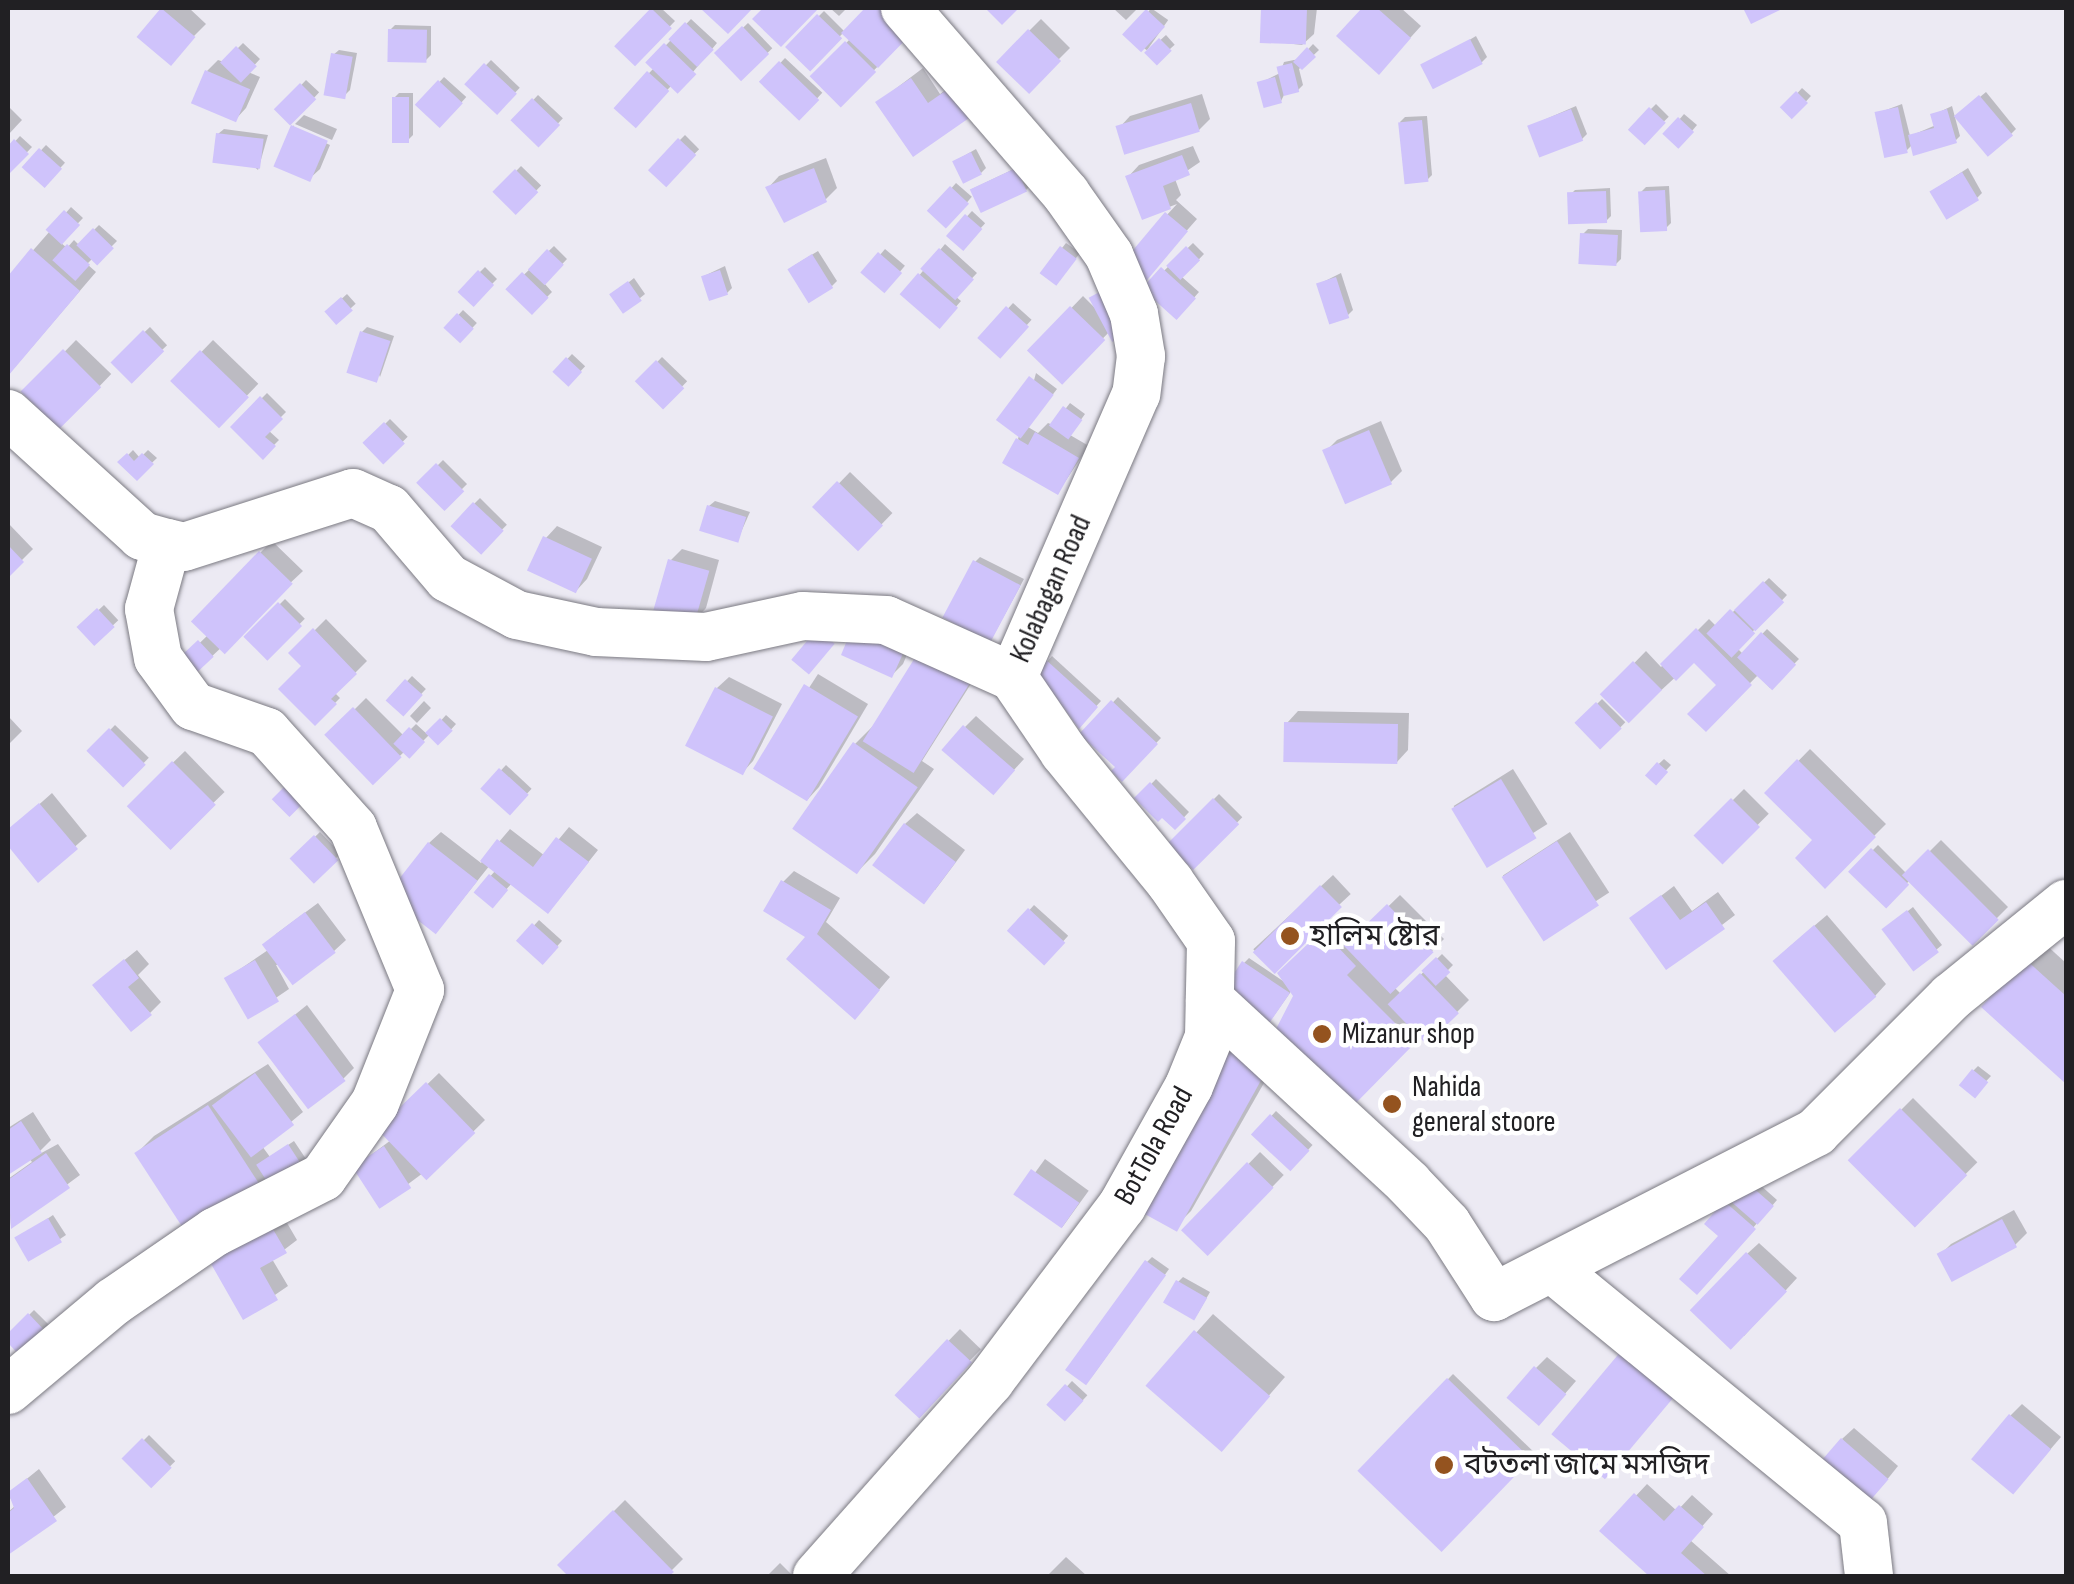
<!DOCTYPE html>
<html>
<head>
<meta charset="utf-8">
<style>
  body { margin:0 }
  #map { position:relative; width:2074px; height:1584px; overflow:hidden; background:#eceaf3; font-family:"Sofia Sans Condensed","Noto Sans Bengali",sans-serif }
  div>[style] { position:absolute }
  .shadow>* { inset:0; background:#0003; transform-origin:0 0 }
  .building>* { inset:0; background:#cfc3fb; transform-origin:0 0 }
  .roads { filter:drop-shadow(0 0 2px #7b7a82) drop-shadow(0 0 2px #7b7a82) }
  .street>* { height:48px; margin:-24px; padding:0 24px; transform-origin:24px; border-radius:24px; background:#fff }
  .dots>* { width:28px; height:28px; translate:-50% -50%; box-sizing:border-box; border:5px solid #fff; border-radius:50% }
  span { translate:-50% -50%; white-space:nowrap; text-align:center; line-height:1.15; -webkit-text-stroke:9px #fff; paint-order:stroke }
  .street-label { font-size:30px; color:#212023 }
  .poi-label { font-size:30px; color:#212023 }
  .left { translate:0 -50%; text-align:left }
  .frame { position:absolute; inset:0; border:10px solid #212023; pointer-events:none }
</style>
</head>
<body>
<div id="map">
  <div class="shadow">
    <div style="clip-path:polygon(164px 8px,189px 8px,206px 24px,169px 61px,140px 37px)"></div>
    <div style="clip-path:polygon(653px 8px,661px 8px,675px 21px,635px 63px,617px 45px)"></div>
    <div style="clip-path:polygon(830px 8px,847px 8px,839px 16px)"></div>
    <div style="clip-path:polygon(869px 8px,921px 8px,885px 59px,841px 104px,813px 77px,851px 38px,844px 32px,809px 68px,788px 47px,824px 11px,845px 32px)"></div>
    <div style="clip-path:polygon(1113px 8px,1138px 8px,1126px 20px)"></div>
    <div style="left:1151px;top:8px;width:21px;height:37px;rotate:35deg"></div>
    <div style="clip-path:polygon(1264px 8px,1317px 8px,1314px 34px,1302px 45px,1260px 40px)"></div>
    <div style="clip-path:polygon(1365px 8px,1401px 8px,1421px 26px,1390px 60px,1339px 36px)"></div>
    <div style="clip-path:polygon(691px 19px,717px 43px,678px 90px,672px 85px,634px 124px,616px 107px,654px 68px,649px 63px)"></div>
    <div style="left:1041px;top:19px;width:41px;height:59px;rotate:45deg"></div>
    <div style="left:748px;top:23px;width:35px;height:43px;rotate:46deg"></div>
    <div style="clip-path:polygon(395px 25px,431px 26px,431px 55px,426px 60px,390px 30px)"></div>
    <div style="left:1166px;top:35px;width:13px;height:25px;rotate:48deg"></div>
    <div style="clip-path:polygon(1476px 36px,1487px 57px,1482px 62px,1424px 67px)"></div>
    <div style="clip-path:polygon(243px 43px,260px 59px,248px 72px,260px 77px,246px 108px,235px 120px,207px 71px,218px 60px,224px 62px)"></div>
    <div style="clip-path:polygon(1313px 44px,1319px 50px,1299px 69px,1303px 85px,1298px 90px,1285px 93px,1281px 101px,1260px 83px,1280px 73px,1284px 62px,1299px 59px)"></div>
    <div style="clip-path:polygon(339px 50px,357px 53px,350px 90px,345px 95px,333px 55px)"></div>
    <div style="left:785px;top:58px;width:51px;height:33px;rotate:43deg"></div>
    <div style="left:491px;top:60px;width:40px;height:33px;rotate:44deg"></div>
    <div style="clip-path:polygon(923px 68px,940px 94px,964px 77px,971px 114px,878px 102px)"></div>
    <div style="left:444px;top:77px;width:30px;height:38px;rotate:42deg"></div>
    <div style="left:306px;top:80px;width:18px;height:41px;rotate:43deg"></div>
    <div style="left:1802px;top:88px;width:12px;height:26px;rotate:42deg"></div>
    <div style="clip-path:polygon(1986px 92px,2016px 129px,2011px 134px,1962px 112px)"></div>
    <div style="clip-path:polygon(399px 93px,413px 93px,413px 135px,408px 140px,394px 98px)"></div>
    <div style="clip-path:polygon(1202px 94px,1210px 119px,1199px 130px,1119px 128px,1130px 116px)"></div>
    <div style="left:538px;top:95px;width:34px;height:35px;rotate:43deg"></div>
    <div style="left:1656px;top:104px;width:18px;height:36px;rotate:45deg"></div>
    <div style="clip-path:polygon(1902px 104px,1910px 136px,1936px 125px,1933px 115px,1952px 106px,1960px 136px,1955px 141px,1913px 144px,1906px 151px,1878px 113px)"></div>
    <div style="clip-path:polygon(8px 106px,22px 120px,8px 135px)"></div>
    <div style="clip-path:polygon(1576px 106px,1587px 134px,1582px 139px,1530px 126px)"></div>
    <div style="left:1684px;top:114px;width:17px;height:27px;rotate:40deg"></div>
    <div style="clip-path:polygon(304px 115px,337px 129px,332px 140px,295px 124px)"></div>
    <div style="clip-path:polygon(1427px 116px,1432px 175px,1427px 180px,1400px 122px,1405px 117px)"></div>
    <div style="clip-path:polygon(294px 125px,294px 129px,330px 145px,320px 169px,308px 180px,293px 127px)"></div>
    <div style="clip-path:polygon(224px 129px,268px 135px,258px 170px,218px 134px)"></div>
    <div style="left:685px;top:135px;width:20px;height:48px;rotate:45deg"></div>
    <div style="clip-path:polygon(20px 136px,32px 147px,8px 172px,8px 149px)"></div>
    <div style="left:46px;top:145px;width:26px;height:30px;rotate:43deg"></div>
    <div style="clip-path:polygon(1193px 146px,1200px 162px,1175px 179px,1181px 195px,1176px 200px,1197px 219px,1152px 270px,1121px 265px,1177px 204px,1143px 217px,1128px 177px,1139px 165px)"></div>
    <div style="clip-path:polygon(976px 149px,986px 168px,981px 173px,955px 161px)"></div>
    <div style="clip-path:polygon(826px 158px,837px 188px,825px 200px,768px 188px,779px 176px)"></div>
    <div style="clip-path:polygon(1022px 165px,1031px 185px,1026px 190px,972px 189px)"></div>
    <div style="left:521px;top:166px;width:28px;height:36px;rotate:44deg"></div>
    <div style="clip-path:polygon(1968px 168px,1982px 193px,1977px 198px,1932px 191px)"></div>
    <div style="left:956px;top:183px;width:21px;height:38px;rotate:41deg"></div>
    <div style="clip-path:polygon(1669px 186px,1671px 223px,1666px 228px,1641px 192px,1646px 187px)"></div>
    <div style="clip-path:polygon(1610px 188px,1611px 216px,1606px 221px,1570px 195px,1575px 190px)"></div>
    <div style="clip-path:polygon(71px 207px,83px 218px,60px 242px,67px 248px,74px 240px,79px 245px,99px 225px,117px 241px,97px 261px,93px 258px,87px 264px,96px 272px,8px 375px,8px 279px)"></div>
    <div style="left:972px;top:211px;width:18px;height:33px;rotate:43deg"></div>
    <div style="clip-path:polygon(1588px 229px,1622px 230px,1621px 259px,1616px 264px,1583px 234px)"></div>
    <div style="clip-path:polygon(1066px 243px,1080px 253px,1061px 277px,1062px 248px)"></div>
    <div style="clip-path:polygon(1193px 243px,1204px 254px,1182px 277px,1199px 292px,1177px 317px,1145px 289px)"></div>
    <div style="clip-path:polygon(945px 244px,977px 273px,955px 296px,961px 301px,939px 326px,904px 294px)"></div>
    <div style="clip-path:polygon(554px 246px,567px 259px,544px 283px,552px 292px,532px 312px,509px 289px)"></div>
    <div style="left:885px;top:249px;width:26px;height:32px;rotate:40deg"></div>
    <div style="clip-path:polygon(818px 251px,837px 281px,832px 286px,795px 265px)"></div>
    <div style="clip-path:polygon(725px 266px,732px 288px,727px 293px,704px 276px)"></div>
    <div style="left:485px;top:267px;width:17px;height:34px;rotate:45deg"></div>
    <div style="clip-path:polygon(1341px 273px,1353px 310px,1348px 315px,1319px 284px)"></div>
    <div style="clip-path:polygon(634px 278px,645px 294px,624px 311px,618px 291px)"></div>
    <div style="clip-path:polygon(1114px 284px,1110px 331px,1062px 381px,1031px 350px,1083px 296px,1098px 311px,1092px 298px)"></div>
    <div style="left:347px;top:294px;width:13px;height:25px;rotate:48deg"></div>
    <div style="left:1013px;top:303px;width:25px;height:47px;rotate:42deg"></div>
    <div style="left:463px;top:310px;width:19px;height:23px;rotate:43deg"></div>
    <div style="left:150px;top:327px;width:25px;height:49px;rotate:47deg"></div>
    <div style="clip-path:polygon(367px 327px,394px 336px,380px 377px,362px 332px)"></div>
    <div style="left:76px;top:340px;width:49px;height:73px;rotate:44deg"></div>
    <div style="left:213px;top:340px;width:63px;height:57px;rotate:44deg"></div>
    <div style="left:572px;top:354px;width:18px;height:23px;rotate:43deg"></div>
    <div style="left:662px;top:357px;width:35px;height:33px;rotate:44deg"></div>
    <div style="clip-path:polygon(1036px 373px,1057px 389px,1028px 427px,1038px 433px,1048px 423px,1053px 425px,1070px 403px,1085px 414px,1070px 435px,1089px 446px,1058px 492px,1018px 439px)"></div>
    <div style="clip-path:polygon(267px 393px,286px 412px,268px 430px,279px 440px,263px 456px,233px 427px)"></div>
    <div style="left:390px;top:419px;width:25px;height:34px;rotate:45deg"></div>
    <div style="clip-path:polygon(1381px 421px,1402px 471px,1391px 482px,1325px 452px,1337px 440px)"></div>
    <div style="clip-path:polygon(133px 450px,140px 458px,148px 450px,157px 458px,137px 477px,121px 462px)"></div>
    <div style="left:443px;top:460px;width:34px;height:33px;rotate:45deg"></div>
    <div style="left:850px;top:472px;width:59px;height:49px;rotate:44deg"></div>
    <div style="left:480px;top:498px;width:38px;height:38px;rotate:45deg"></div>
    <div style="clip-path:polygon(715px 501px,750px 512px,737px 541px,709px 506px)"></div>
    <div style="clip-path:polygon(8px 523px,33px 549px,8px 574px)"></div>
    <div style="clip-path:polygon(557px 526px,602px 547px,587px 579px,576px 591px,546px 538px)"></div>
    <div style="clip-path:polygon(272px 541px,303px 571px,193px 674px,180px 662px,208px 635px,193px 620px)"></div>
    <div style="clip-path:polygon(682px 549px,719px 560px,706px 608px,695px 620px,670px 561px)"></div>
    <div style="clip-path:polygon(980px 557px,1024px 579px,991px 640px,975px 562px)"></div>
    <div style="clip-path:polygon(1769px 578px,1787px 595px,1737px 648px,1743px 654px,1767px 629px,1799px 659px,1770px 688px,1758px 675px,1706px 728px,1719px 685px,1694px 660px,1630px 719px,1604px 694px,1646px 651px,1661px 667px,1709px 619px,1717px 627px)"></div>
    <div style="left:285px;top:599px;width:28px;height:54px;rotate:45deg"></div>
    <div style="left:104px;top:605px;width:21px;height:33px;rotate:47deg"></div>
    <div style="clip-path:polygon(326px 619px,367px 661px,335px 693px,340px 698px,315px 723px,307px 663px,292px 653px)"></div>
    <div style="clip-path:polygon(902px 626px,914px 638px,903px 664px,892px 675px)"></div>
    <div style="clip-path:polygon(1052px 656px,1101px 701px,1079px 725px,1040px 670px)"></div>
    <div style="clip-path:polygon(981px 668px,922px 761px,934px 769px,875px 854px,858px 871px,855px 744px,873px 726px)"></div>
    <div style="clip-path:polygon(818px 674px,868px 704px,819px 787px,808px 799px,757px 768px)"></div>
    <div style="left:412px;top:676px;width:19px;height:34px;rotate:43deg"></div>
    <div style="clip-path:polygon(729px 677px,782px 704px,753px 761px,742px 773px,688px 745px,717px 688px)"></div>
    <div style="clip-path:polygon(1118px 697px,1161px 738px,1122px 778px,1119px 767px,1083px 734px)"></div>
    <div style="clip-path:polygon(366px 698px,404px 736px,417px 723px,410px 716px,424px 701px,431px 708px,416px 724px,428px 735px,446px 715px,456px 724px,439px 743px,430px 734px,409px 755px,405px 751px,374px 781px,329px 735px)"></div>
    <div style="left:1602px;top:699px;width:33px;height:34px;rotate:45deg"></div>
    <div style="clip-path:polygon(1298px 711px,1409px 713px,1408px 750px,1397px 762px,1287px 723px)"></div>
    <div style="clip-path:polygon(8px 716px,22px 731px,8px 745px)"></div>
    <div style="clip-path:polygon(976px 716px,1024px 759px,1004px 781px,965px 727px)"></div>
    <div style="left:115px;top:725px;width:47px;height:35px;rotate:44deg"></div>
    <div style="clip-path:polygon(1810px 749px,1886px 824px,1825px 885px,1816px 840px,1768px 792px)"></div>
    <div style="left:185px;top:751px;width:57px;height:78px;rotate:46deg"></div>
    <div style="clip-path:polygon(1664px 759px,1671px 765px,1655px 782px,1647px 775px)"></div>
    <div style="left:506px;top:765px;width:35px;height:33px;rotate:43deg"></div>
    <div style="left:1513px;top:769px;width:65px;height:70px;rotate:58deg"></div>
    <div style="clip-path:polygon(1156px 779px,1189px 812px,1175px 827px,1138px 798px)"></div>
    <div style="left:1744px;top:789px;width:35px;height:66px;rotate:45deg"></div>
    <div style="clip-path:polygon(52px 793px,87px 836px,38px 879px,8px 842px,8px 832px)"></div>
    <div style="left:1219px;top:794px;width:33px;height:70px;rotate:45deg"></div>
    <div style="clip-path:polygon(917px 813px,965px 850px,935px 890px,905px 824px)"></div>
    <div style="clip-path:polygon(569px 827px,598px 850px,559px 899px,512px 883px,491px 906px,476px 892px,496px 870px,490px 865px,446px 920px,429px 843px,441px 832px,481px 863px,510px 829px,545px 856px)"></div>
    <div style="left:320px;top:832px;width:30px;height:37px;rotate:46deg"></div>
    <div style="left:1570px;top:832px;width:72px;height:80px;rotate:57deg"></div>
    <div style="clip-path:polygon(1941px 840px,2008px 907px,1973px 942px,1910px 880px,1886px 905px,1852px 871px,1878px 845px,1907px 874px)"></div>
    <div style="clip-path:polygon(794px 871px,840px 898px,826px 922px,890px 977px,866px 1005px,809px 936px,783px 882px)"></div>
    <div style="left:1333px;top:875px;width:26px;height:109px;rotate:47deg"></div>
    <div style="clip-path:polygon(1674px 886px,1692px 911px,1718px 892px,1735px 915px,1667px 967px,1632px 918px)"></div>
    <div style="clip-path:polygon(1400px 895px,1444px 939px,1395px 988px,1401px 994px,1442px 954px,1453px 965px,1444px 974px,1469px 1000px,1428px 1041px,1421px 1034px,1353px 1102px,1292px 990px,1273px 1017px,1244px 963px,1249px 958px,1286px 983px,1280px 974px,1331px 924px,1343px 937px,1353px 927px,1360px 934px)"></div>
    <div style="clip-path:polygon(318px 903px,346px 940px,334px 951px,276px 965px,289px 989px,249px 1016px,227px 978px,268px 950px,276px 934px)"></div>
    <div style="left:1034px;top:905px;width:46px;height:35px;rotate:42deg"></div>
    <div style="clip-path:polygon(1913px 907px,1942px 945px,1914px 968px,1890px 925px)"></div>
    <div style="clip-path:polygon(1827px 915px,1886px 984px,1875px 996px,1787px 949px)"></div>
    <div style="left:539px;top:920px;width:31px;height:29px;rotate:42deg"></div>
    <div style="clip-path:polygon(2044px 943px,2066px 963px,2066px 1080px,1985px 1007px)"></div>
    <div style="clip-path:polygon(137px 950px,149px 964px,138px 975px,161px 1002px,150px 1013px,107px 974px)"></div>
    <div style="clip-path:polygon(307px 1005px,354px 1068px,343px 1079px,261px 1042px)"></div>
    <div style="clip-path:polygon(1284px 1048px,1191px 1211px,1174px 1228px,1130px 1203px)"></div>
    <div style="clip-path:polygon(268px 1064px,303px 1112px,262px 1146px,270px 1157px,294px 1141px,312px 1168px,262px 1189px,137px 1153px,154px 1136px)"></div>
    <div style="clip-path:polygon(1978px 1066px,1991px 1076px,1974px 1094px,1973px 1071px)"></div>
    <div style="clip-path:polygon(439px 1073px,485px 1120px,427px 1177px,423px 1173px,380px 1205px,355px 1167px,391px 1140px,381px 1129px)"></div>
    <div style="left:1913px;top:1098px;width:91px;height:88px;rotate:45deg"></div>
    <div style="left:1276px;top:1111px;width:50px;height:31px;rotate:43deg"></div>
    <div style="clip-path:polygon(33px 1112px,51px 1140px,34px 1157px,58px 1144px,80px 1175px,11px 1226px,8px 1179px,32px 1162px,29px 1158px,8px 1172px,8px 1128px)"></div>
    <div style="left:1260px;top:1152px;width:33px;height:109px;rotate:44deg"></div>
    <div style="left:1045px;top:1159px;width:54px;height:45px;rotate:36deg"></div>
    <div style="clip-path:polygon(1750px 1176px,1777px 1200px,1708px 1280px,1722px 1236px,1708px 1223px)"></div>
    <div style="clip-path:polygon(276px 1204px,297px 1240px,272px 1259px,288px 1286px,244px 1316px)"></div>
    <div style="clip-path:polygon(2014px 1210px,2027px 1233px,2015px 1245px,1940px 1255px,1951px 1244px)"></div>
    <div style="clip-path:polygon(53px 1215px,66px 1235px,30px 1259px,23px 1235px)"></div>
    <div style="clip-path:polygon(1759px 1243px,1797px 1278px,1744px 1336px,1747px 1254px)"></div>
    <div style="clip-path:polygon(1152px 1257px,1169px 1269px,1091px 1378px,1147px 1262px)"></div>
    <div style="clip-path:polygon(1183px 1277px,1210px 1292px,1198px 1313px,1178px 1282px)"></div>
    <div style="left:34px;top:1310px;width:21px;height:37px;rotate:45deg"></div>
    <div style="clip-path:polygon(1213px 1314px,1285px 1377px,1238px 1431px,1149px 1385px)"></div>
    <div style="left:960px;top:1329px;width:29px;height:91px;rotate:44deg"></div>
    <div style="clip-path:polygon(1547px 1357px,1576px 1381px,1550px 1411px,1536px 1368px)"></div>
    <div style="left:1453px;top:1374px;width:112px;height:133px;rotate:44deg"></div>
    <div style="left:1072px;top:1381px;width:21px;height:33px;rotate:43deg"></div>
    <div style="clip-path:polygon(2022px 1404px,2061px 1437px,2024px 1480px,2010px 1416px)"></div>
    <div style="clip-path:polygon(1854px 1428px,1898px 1466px,1882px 1486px,1842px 1439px)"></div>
    <div style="left:149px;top:1435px;width:37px;height:34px;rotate:45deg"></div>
    <div style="clip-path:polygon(39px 1469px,66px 1507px,8px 1552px,8px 1512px,15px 1506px,8px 1494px)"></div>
    <div style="clip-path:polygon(1647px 1484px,1677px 1511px,1692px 1495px,1713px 1514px,1690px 1540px,1731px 1576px,1653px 1576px,1603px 1531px)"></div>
    <div style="clip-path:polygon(625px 1500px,683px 1559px,666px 1576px,572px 1576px,560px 1565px)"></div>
    <div style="clip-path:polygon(1066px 1557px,1087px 1576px,1047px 1576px)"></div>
    <div style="clip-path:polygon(780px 1563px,793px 1576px,767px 1576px)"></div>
  </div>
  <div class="building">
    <div style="left:161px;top:8px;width:45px;height:38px;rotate:40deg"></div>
    <div style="left:651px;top:8px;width:29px;height:53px;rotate:44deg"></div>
    <div style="clip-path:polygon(700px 8px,753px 8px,728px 34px)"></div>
    <div style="clip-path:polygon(763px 8px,819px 8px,781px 47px,752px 19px)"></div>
    <div style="clip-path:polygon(865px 8px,898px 8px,918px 27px,878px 68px,841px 33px)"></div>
    <div style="clip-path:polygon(985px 8px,1019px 8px,1002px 25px)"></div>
    <div style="left:1261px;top:8px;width:46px;height:35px;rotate:2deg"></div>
    <div style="clip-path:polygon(1362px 8px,1377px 8px,1411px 38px,1379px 75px,1336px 36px)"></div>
    <div style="clip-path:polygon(1743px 8px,1784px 8px,1751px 24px)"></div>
    <div style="left:1146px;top:9px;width:26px;height:35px;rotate:43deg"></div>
    <div style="left:817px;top:14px;width:35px;height:46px;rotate:44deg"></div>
    <div style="left:685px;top:22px;width:40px;height:24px;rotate:44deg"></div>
    <div style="left:742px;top:26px;width:39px;height:39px;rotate:46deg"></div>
    <div style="left:388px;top:29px;width:39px;height:33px;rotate:1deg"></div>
    <div style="left:1028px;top:29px;width:46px;height:46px;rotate:44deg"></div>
    <div style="left:1159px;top:38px;width:18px;height:21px;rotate:45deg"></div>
    <div style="left:1470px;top:39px;width:28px;height:56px;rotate:63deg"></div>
    <div style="left:845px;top:41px;width:44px;height:50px;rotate:45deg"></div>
    <div style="left:664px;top:43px;width:45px;height:27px;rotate:44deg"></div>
    <div style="left:236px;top:46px;width:29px;height:23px;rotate:44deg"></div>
    <div style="clip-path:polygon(1307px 47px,1316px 57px,1302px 70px,1293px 62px)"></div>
    <div style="left:331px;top:53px;width:22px;height:43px;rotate:10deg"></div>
    <div style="left:779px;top:61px;width:56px;height:29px;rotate:44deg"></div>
    <div style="left:484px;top:63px;width:45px;height:29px;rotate:43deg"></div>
    <div style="left:1292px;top:63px;width:30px;height:16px;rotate:76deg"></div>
    <div style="left:205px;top:70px;width:49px;height:36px;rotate:23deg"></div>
    <div style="left:647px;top:71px;width:30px;height:50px;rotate:42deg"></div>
    <div style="left:1275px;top:77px;width:27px;height:19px;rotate:75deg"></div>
    <div style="clip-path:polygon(911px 78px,928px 103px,951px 87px,972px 116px,913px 157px,875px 102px)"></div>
    <div style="left:438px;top:80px;width:34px;height:34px;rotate:43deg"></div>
    <div style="left:300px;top:83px;width:23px;height:37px;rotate:45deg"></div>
    <div style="left:1796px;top:91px;width:17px;height:23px;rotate:45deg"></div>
    <div style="left:1979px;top:95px;width:53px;height:33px;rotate:50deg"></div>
    <div style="left:392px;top:97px;width:17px;height:46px"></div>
    <div style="left:532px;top:98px;width:39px;height:31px;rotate:44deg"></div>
    <div style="left:1191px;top:103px;width:30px;height:79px;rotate:73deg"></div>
    <div style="left:1649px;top:107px;width:23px;height:31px;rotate:43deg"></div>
    <div style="left:1898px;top:107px;width:47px;height:24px;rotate:78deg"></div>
    <div style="left:1571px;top:109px;width:34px;height:47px;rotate:69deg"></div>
    <div style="clip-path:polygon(1947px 109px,1957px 143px,1913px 156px,1908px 135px,1934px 128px,1930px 114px)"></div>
    <div style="left:1678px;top:117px;width:22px;height:23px;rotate:43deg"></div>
    <div style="left:1422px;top:120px;width:62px;height:24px;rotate:84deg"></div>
    <div style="left:291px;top:125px;width:40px;height:45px;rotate:23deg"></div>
    <div style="left:216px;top:133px;width:48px;height:30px;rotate:7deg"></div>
    <div style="left:678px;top:138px;width:25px;height:44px;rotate:43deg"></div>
    <div style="clip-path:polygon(14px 139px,29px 154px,8px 175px,8px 146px)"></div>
    <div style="left:39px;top:148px;width:31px;height:26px;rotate:42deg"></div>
    <div style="left:971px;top:152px;width:25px;height:21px;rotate:64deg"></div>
    <div style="clip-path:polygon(1182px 155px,1190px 175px,1163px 186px,1171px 209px,1142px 220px,1125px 176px)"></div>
    <div style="clip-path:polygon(814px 168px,827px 202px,784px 223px,765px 187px)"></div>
    <div style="left:1016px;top:168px;width:26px;height:51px;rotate:65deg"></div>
    <div style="left:515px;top:169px;width:33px;height:32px;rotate:45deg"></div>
    <div style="left:1962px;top:172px;width:33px;height:38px;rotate:59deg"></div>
    <div style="left:950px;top:186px;width:26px;height:34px;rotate:43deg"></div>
    <div style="left:1665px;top:190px;width:41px;height:27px;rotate:87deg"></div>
    <div style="left:1606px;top:191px;width:32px;height:39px;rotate:88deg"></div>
    <div style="left:64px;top:210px;width:22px;height:27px;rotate:43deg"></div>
    <div style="left:1165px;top:212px;width:30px;height:71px;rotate:40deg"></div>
    <div style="left:965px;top:214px;width:23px;height:29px;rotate:41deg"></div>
    <div style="left:93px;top:228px;width:29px;height:24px;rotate:44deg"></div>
    <div style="left:1580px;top:233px;width:38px;height:31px;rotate:3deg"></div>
    <div style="left:67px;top:244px;width:31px;height:22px;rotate:42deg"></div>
    <div style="left:1060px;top:246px;width:21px;height:34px;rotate:37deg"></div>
    <div style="left:1186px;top:246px;width:20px;height:28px;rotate:45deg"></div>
    <div style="clip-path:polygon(31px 248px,80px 291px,8px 376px,8px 276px)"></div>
    <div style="left:939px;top:248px;width:47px;height:28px;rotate:42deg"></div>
    <div style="left:547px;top:249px;width:23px;height:28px;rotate:43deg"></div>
    <div style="left:878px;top:252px;width:32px;height:27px;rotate:41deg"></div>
    <div style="left:812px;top:254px;width:40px;height:29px;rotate:58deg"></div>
    <div style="left:1161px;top:267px;width:47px;height:29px;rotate:42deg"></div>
    <div style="left:478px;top:270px;width:22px;height:30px;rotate:43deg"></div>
    <div style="left:720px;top:270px;width:26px;height:20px;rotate:72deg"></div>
    <div style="left:522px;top:272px;width:37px;height:24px;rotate:44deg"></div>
    <div style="left:918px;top:273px;width:53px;height:28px;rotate:41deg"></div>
    <div style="left:1336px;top:277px;width:43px;height:21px;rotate:72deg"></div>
    <div style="left:628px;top:281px;width:24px;height:23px;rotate:55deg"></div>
    <div style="left:1109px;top:287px;width:50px;height:23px;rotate:62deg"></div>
    <div style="left:341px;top:297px;width:18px;height:22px;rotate:49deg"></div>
    <div style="left:1006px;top:306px;width:31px;height:43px;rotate:42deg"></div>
    <div style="left:1070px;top:306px;width:49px;height:62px;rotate:44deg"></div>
    <div style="left:457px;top:313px;width:23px;height:20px;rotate:43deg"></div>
    <div style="left:143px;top:330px;width:30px;height:46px;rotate:45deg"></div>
    <div style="left:360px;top:331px;width:32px;height:44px;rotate:18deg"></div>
    <div style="left:63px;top:349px;width:54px;height:60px;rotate:45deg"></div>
    <div style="left:200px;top:350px;width:68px;height:43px;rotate:44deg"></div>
    <div style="left:566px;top:357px;width:22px;height:20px;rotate:43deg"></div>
    <div style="left:656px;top:360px;width:40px;height:30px;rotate:45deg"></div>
    <div style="left:1029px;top:376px;width:31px;height:55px;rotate:37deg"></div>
    <div style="clip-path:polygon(260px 396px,283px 419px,265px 437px,276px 446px,263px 460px,230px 427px)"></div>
    <div style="left:1063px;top:406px;width:24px;height:24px;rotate:36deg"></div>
    <div style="left:384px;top:422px;width:30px;height:30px;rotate:46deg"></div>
    <div style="left:1369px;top:430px;width:59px;height:51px;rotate:67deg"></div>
    <div style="clip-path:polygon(1035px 432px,1079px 458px,1058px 495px,1002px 463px,1016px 438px,1028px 445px)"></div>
    <div style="clip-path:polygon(127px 453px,134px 461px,142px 453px,154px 464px,137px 481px,117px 462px)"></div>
    <div style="left:436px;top:463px;width:40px;height:28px;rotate:45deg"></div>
    <div style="left:837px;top:481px;width:64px;height:36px;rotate:44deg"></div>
    <div style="left:473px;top:502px;width:42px;height:33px;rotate:43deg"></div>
    <div style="left:707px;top:505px;width:41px;height:27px;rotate:17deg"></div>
    <div style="left:543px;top:536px;width:54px;height:38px;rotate:25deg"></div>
    <div style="clip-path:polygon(8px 545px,24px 562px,8px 578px)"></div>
    <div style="left:259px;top:551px;width:47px;height:98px;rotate:44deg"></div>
    <div style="left:668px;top:559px;width:43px;height:54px;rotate:16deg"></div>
    <div style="left:973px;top:560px;width:54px;height:65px;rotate:28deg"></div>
    <div style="left:1763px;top:581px;width:30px;height:41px;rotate:45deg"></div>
    <div style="left:278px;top:602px;width:34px;height:49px;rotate:45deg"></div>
    <div style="left:97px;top:608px;width:26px;height:28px;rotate:47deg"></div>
    <div style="left:1730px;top:609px;width:35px;height:34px;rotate:44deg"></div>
    <div style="clip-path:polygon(855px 621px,905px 649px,892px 678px,841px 655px)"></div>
    <div style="clip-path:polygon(313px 628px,357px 674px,331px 699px,337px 704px,315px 726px,278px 689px,301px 666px,288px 653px)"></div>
    <div style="clip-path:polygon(1696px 628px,1752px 685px,1706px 732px,1687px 714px,1716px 685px,1694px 663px,1676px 681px,1660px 664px)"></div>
    <div style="left:817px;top:629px;width:23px;height:40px;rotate:40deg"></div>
    <div style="left:1761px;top:632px;width:48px;height:35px;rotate:43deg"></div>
    <div style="left:198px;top:640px;width:23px;height:30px;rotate:47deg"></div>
    <div style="left:921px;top:648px;width:60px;height:110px;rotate:32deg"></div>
    <div style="clip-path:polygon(1045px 659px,1098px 707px,1079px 729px,1036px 670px)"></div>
    <div style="left:1633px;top:661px;width:41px;height:47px;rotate:45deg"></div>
    <div style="left:405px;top:679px;width:24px;height:29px;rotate:42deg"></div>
    <div style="left:804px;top:684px;width:63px;height:99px;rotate:31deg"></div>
    <div style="left:715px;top:687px;width:65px;height:66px;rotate:27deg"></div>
    <div style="clip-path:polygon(1111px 700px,1158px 744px,1122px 782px,1111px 771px,1115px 767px,1079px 734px)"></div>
    <div style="left:1596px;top:702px;width:37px;height:30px;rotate:46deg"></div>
    <div style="left:353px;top:707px;width:70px;height:40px;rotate:46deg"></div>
    <div style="left:440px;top:718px;width:18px;height:21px;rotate:45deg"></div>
    <div style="left:1284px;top:722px;width:114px;height:40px;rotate:1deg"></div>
    <div style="left:963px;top:725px;width:69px;height:33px;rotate:41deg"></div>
    <div style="left:409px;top:727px;width:22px;height:23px;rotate:43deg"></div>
    <div style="left:109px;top:728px;width:52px;height:32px;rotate:45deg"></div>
    <div style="left:853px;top:742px;width:79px;height:106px;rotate:35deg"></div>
    <div style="clip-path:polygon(1797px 759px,1876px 837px,1825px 889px,1795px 858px,1812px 840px,1764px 793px)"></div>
    <div style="left:172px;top:761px;width:62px;height:64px;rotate:45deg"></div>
    <div style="left:1657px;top:762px;width:15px;height:18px;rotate:42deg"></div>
    <div style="left:499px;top:768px;width:40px;height:28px;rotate:42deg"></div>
    <div style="left:1501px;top:779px;width:69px;height:58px;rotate:59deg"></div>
    <div style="clip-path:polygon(1150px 782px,1186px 819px,1175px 830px,1162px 818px,1158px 822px,1134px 798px)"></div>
    <div style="left:288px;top:783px;width:25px;height:23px;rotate:45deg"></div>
    <div style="left:1213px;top:798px;width:37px;height:65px;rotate:45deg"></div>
    <div style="left:1731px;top:798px;width:41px;height:53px;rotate:45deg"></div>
    <div style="clip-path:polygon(39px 803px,78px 849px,38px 883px,8px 846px,8px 829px)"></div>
    <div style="left:904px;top:823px;width:65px;height:53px;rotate:37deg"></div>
    <div style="left:314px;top:835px;width:35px;height:34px;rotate:46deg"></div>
    <div style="clip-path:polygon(556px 837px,589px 862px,548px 914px,480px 861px,497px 839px,533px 867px)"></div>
    <div style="left:1557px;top:841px;width:77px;height:66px;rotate:57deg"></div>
    <div style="left:428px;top:842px;width:63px;height:68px;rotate:38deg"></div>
    <div style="left:1871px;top:848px;width:53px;height:33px;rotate:44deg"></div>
    <div style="left:1928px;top:849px;width:100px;height:37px;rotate:45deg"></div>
    <div style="left:489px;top:874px;width:25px;height:24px;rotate:40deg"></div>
    <div style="clip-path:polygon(781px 880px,831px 910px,817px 934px,880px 990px,855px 1020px,786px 959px,805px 937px,763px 911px)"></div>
    <div style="left:1320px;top:885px;width:31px;height:95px;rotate:45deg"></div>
    <div style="clip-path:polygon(1661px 895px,1680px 920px,1706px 902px,1725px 929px,1666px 970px,1629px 918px)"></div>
    <div style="left:1387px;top:904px;width:67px;height:60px;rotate:46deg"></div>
    <div style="left:1028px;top:908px;width:51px;height:31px;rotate:43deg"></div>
    <div style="left:1907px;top:910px;width:53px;height:32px;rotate:53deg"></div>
    <div style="left:305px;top:912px;width:51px;height:54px;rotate:53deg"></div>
    <div style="left:532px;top:923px;width:36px;height:24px;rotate:42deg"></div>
    <div style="left:1814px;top:925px;width:95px;height:55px;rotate:49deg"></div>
    <div style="clip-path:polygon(1312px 940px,1325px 952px,1334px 943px,1356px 966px,1347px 975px,1415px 1043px,1353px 1106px,1276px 1029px,1293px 996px,1277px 973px)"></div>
    <div style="left:1436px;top:957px;width:21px;height:20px;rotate:47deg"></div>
    <div style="clip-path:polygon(124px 959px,139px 978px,128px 987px,152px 1015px,131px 1032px,92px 985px)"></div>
    <div style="clip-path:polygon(2025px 959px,2066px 996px,2066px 1084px,1981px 1007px)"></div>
    <div style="left:255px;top:960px;width:48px;height:36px;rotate:60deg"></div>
    <div style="clip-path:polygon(1242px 961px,1290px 993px,1268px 1025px,1224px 989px)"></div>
    <div style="left:1420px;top:973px;width:56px;height:45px;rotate:46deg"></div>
    <div style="left:295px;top:1014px;width:84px;height:47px;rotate:53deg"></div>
    <div style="left:1221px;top:1039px;width:55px;height:190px;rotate:29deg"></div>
    <div style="left:1972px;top:1069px;width:21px;height:21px;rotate:39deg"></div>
    <div style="left:255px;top:1073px;width:65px;height:54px;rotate:53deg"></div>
    <div style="left:426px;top:1082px;width:71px;height:68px;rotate:46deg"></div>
    <div style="left:208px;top:1105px;width:103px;height:88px;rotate:57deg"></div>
    <div style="left:1900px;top:1108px;width:95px;height:74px;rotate:45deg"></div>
    <div style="left:1270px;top:1114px;width:54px;height:28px;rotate:43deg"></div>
    <div style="clip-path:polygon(21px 1121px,42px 1153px,8px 1175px,8px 1130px)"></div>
    <div style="left:288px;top:1144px;width:37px;height:38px;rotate:57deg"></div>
    <div style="left:384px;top:1146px;width:50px;height:38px;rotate:57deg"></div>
    <div style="clip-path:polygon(46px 1153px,70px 1188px,11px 1229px,8px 1180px)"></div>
    <div style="left:1247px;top:1162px;width:37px;height:95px;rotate:44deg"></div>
    <div style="left:1031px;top:1169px;width:59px;height:31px;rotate:35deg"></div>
    <div style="left:1743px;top:1179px;width:41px;height:25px;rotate:41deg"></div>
    <div style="clip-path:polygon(1724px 1201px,1756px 1229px,1697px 1295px,1679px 1279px,1718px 1236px,1704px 1224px)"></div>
    <div style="clip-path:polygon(264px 1214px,287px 1253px,260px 1268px,278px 1300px,243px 1320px,202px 1248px)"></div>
    <div style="left:48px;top:1218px;width:28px;height:39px;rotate:60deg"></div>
    <div style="left:2002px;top:1219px;width:32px;height:74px;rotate:62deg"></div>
    <div style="left:1746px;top:1252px;width:57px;height:81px;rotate:44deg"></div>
    <div style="left:1145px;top:1260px;width:26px;height:136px;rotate:36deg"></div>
    <div style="left:1176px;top:1280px;width:36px;height:26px;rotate:30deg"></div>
    <div style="clip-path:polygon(28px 1313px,46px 1332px,21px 1357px,8px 1343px,8px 1333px)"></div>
    <div style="left:1194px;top:1330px;width:101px;height:74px;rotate:41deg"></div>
    <div style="left:947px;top:1339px;width:34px;height:77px;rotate:43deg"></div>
    <div style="left:1622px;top:1350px;width:70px;height:110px;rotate:40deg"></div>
    <div style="left:1534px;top:1366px;width:43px;height:42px;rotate:41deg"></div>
    <div style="left:1447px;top:1378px;width:117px;height:129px;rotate:44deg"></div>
    <div style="left:1065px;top:1384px;width:25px;height:28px;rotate:42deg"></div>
    <div style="left:2009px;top:1414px;width:55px;height:59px;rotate:40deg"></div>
    <div style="left:142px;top:1438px;width:42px;height:29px;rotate:45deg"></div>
    <div style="left:1841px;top:1438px;width:63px;height:29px;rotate:41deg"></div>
    <div style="clip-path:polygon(27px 1478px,57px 1521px,8px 1555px,8px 1513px,14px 1508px,8px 1492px)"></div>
    <div style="clip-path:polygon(1634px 1493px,1664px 1521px,1679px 1505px,1704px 1527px,1681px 1553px,1707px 1576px,1649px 1576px,1599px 1531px)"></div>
    <div style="clip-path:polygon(613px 1510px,674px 1572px,669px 1576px,568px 1576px,557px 1565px)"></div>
  </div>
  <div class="roads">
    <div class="street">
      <div style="left:905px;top:8px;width:246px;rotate:49.1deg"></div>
      <div style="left:1066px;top:194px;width:75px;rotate:54.8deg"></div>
      <div style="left:1109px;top:255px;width:64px;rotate:67deg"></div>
      <div style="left:1134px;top:314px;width:43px;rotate:80.5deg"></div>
      <div style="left:1141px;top:356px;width:38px;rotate:97deg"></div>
      <div style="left:1136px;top:394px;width:309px;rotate:113.5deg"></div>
      <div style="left:8px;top:414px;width:181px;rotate:42.3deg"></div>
      <div style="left:142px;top:536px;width:26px;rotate:16deg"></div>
      <div style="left:167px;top:543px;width:17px;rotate:13deg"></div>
      <div style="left:184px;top:547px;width:177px;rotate:-17.7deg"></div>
      <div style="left:353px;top:493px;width:39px;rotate:24deg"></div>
      <div style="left:389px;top:509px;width:91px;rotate:49.5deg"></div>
      <div style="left:448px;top:578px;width:78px;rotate:28.2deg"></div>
      <div style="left:517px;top:615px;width:81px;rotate:12.1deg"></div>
      <div style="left:596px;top:632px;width:110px;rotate:2.6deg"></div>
      <div style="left:706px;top:637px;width:99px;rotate:-12.2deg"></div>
      <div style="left:803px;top:616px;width:83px;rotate:2.8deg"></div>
      <div style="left:886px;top:620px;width:139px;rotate:24.2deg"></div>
      <div style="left:1210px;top:1000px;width:270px;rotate:42.7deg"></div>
      <div style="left:1408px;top:1183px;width:57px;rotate:46.4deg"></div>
      <div style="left:1447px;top:1224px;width:87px;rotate:57.2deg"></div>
      <div style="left:1494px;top:1297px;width:362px;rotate:-27.1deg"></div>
      <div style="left:1816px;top:1132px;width:191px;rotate:-45deg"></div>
      <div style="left:1951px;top:997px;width:148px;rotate:-39deg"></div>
      <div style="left:1554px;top:1270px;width:399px;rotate:39.3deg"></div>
      <div style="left:1863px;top:1523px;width:53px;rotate:83.5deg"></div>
      <div style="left:8px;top:1390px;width:137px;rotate:-40deg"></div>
      <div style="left:113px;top:1302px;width:124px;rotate:-34.5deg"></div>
      <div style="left:215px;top:1232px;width:121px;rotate:-27deg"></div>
      <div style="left:323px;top:1177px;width:90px;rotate:-54.9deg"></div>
      <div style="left:375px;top:1103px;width:122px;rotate:-68.3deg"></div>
      <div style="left:420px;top:990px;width:175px;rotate:-112.5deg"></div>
      <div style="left:353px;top:828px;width:129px;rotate:-131.9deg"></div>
      <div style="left:267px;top:732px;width:78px;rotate:-160.6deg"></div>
      <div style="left:193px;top:706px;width:59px;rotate:-126.1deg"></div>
      <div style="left:158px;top:658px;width:50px;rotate:-100.4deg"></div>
      <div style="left:149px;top:609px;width:68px;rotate:-74.7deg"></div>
      <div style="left:817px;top:1576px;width:261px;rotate:-48.4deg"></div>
      <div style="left:990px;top:1381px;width:219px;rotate:-53deg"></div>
      <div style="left:1122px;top:1206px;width:137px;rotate:-60.8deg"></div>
      <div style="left:1189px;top:1086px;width:53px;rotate:-67.8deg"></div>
      <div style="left:1209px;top:1037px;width:96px;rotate:-88.8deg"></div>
      <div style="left:1211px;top:941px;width:72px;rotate:-124.8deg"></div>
      <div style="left:1170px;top:882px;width:168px;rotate:-129.2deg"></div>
      <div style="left:1064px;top:752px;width:91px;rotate:-124.2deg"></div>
    </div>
  </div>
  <div class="dots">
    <div style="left:1290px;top:936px;background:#94531f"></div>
    <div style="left:1322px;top:1034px;background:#94531f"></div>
    <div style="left:1392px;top:1104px;background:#94531f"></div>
    <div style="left:1444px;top:1465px;background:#94531f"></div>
  </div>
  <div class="street-label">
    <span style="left:1051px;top:589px;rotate:-66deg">Kolabagan Road</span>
    <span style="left:1154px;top:1146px;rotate:-61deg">BotTola Road</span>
  </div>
  <div class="poi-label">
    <span class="left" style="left:1310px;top:936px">হালিম ষ্টোর</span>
    <span class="left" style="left:1342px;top:1034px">Mizanur shop</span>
    <span class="left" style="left:1412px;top:1104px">Nahida<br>general stoore</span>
    <span class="left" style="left:1464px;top:1465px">বটতলা জামে মসজিদ</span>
  </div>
  <div class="frame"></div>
</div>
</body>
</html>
